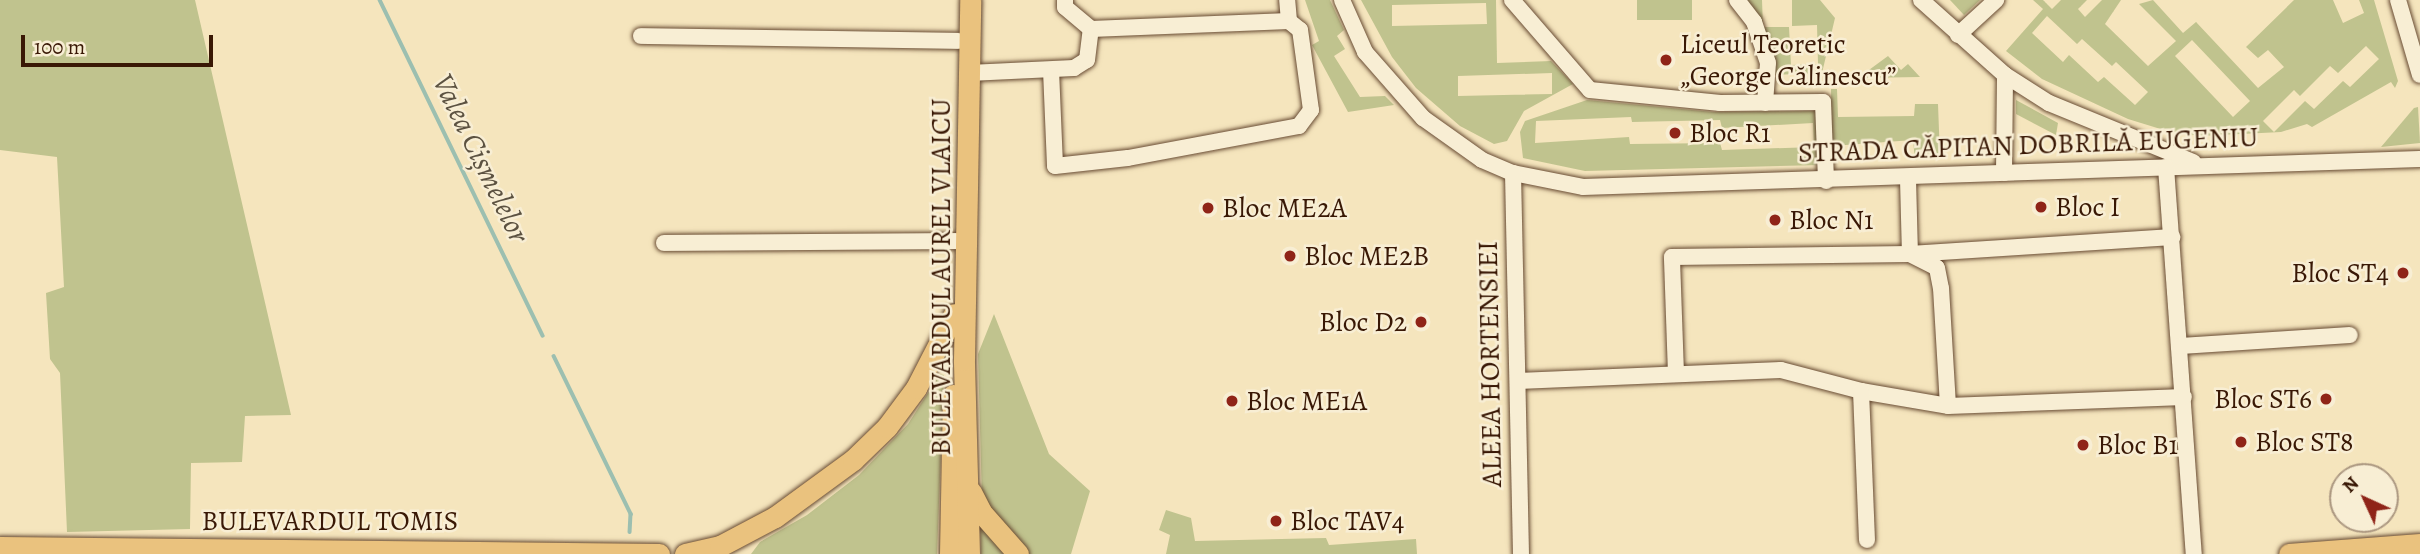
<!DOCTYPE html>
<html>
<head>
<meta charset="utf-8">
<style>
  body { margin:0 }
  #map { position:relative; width:2420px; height:554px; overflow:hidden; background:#f5e5bd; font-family:Alegreya,serif }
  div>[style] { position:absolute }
  .green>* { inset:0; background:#c0c38e; transform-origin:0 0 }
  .stream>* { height:3.5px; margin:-1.75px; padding:0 1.75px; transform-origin:1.75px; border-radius:1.75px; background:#9cbfb0 }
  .roads { filter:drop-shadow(0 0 2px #684b33) drop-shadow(0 0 2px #684b33) }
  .minor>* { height:16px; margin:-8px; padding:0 8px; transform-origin:8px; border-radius:8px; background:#f8eed4 }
  .major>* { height:21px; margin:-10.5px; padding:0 10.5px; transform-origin:10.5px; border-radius:10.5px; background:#eac27e }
  .dots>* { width:19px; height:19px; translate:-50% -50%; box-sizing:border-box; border:4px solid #f8eed4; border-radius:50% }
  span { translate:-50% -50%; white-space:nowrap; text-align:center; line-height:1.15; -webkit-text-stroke:5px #f8eed4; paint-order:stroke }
  .poi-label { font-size:28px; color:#391805 }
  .left { translate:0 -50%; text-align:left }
  .right { translate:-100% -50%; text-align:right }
  .street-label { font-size:28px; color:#391805 }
  .water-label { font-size:30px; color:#5c5241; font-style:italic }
  .north { position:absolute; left:2329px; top:463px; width:70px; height:70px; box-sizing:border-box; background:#f8eed4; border:2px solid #ac9881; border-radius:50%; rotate:315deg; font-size:19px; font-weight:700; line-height:28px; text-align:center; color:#391805 }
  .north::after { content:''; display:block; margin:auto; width:24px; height:32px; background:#8f2418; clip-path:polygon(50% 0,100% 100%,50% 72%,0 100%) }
  .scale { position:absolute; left:21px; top:35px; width:192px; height:32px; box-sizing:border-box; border:4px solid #391805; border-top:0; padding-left:9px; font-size:21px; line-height:24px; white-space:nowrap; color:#391805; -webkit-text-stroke:5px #f8eed4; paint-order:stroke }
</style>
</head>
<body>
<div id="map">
  <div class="green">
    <div style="clip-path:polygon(0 0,195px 0,291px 415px,245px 416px,242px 462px,191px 463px,190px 529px,67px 532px,60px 373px,50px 359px,46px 293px,64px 287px,57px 157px,0 150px)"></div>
    <div style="clip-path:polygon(1305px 0,1330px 0,1344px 30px,1337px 36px,1345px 49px,1334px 56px,1360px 97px,1385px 96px,1394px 105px,1348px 112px,1312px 45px,1319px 41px)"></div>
    <div style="clip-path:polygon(evenodd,1361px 0,1496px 0,1497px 63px,1551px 61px,1573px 84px,1524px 111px,1507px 141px,1494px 144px,1460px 126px,1416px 88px,1392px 57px,1361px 0,1486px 3px,1487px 24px,1392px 26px,1392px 5px,1486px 3px,1361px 0,1552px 73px,1552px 94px,1458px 96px,1458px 76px,1552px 73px)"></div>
    <div style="left:1637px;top:0;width:55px;height:20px"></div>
    <div style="clip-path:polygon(1743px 0,1762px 0,1763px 27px,1789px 27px,1791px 65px,1818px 64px,1817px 25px,1792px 26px,1792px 0,1820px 0,1835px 18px,1822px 73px,1774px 75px)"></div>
    <div style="clip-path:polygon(1950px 0,1980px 0,1964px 15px)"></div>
    <div style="clip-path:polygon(evenodd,2033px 0,2043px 0,2052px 9px,2061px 0,2087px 0,2078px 9px,2085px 17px,2102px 0,2121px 0,2105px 24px,2148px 66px,2176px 41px,2139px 4px,2153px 0,2183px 33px,2196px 22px,2258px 88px,2284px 67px,2268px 50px,2258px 58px,2246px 47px,2294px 0,2333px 0,2343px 23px,2364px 13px,2359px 0,2374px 0,2398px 81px,2395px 88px,2391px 82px,2312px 127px,2307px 124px,2281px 132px,2202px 136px,2167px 131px,2128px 119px,2042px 79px,2006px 51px,2043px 9px,2033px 0,2047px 16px,2077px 44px,2082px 39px,2112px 66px,2116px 62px,2148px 92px,2135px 105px,2104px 77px,2098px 82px,2069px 55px,2063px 62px,2032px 33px,2047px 16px,2033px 0,2192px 40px,2250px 101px,2233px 117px,2175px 56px,2192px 40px,2033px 0,2366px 46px,2379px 59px,2350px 87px,2343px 81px,2314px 109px,2305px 101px,2274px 132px,2263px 121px,2294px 90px,2300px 96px,2330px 66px,2338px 73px,2366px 46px)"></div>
    <div style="clip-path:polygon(1888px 56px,1901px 70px,1908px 64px,1920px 77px,1858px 78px)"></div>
    <div style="clip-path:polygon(1831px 89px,1837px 89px,1838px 117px,1914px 116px,1915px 104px,1938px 104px,1940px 157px,1915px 160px,1913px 140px,1832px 146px)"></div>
    <div style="clip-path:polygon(evenodd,1587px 100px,1713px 112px,1819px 111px,1821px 165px,1585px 171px,1523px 158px,1520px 132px,1525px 121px,1587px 100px,1631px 117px,1632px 122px,1720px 120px,1722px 128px,1813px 123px,1814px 147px,1722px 150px,1720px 143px,1630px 144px,1629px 137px,1535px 143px,1536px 121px,1631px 117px)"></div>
    <div style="clip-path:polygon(2016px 100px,2058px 123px,2056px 135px,2016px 114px)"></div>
    <div style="clip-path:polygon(2418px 107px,2420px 143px,2381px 147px,2414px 108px)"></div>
    <div style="clip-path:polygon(994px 314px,1049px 454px,1090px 491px,1071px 554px,1026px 554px,982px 501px,978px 354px)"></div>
    <div style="clip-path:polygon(940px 374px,944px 375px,937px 554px,751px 554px,760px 542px,807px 515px,859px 475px,908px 424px)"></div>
    <div style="clip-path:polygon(1166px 510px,1191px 518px,1195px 541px,1326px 538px,1329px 545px,1416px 539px,1417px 554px,1166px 554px,1170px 535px,1159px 530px)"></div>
    <div style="clip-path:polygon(980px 522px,1008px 554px,981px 554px)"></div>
  </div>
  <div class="stream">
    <div style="left:380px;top:0;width:373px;rotate:64.1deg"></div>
    <div style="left:554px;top:356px;width:176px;rotate:64deg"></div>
    <div style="left:631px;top:514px;width:18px;rotate:93deg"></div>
  </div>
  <div class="roads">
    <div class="minor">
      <div style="left:1342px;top:0;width:57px;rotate:66.1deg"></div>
      <div style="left:1365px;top:52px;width:88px;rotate:48.7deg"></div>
      <div style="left:1423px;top:118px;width:72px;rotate:35.4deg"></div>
      <div style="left:1482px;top:160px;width:34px;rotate:23deg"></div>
      <div style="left:1513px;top:173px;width:71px;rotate:11.3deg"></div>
      <div style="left:1583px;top:187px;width:837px;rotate:-1.92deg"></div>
      <div style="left:1512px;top:0;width:119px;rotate:49.1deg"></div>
      <div style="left:1590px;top:90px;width:131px;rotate:5.7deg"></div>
      <div style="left:1720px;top:103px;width:103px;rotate:-0.6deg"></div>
      <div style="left:1823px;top:102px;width:79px;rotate:87.8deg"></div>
      <div style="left:1737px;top:0;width:28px;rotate:52deg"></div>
      <div style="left:1754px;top:22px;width:43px;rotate:71.1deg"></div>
      <div style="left:1768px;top:63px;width:40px;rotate:94.3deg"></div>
      <div style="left:1921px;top:0;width:113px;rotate:41.8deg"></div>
      <div style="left:2005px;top:75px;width:52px;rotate:32.5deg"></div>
      <div style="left:2049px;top:103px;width:156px;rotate:22.3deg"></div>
      <div style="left:2398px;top:0;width:78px;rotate:73.7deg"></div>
      <div style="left:1091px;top:29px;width:198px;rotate:-2.3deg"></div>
      <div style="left:1289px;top:21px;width:21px;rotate:-95deg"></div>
      <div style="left:1958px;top:35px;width:52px;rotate:-42.6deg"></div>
      <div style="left:641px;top:36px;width:317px;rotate:0.9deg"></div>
      <div style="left:1051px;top:70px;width:96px;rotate:87.6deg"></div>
      <div style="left:1055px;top:166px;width:73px;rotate:-6.3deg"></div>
      <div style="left:1128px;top:158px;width:174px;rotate:-10.6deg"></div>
      <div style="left:1299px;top:126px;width:20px;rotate:-53deg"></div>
      <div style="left:1311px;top:110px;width:81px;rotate:-97.8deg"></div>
      <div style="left:1300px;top:30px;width:14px;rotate:-141deg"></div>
      <div style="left:969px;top:73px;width:105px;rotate:-2.7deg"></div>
      <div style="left:1074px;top:68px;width:15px;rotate:-32deg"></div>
      <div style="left:1087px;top:60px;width:31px;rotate:-83deg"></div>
      <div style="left:1091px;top:29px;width:34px;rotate:-140deg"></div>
      <div style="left:1065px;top:7px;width:7px;rotate:-90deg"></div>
      <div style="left:2166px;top:167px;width:388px;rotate:85.9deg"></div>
      <div style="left:1513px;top:173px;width:381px;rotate:88.8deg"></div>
      <div style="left:2004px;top:173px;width:98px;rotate:-89.4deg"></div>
      <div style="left:1908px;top:179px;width:75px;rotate:88.5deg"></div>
      <div style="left:1910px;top:254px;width:30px;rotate:27deg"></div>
      <div style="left:1937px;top:268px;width:20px;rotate:79deg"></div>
      <div style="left:1941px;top:288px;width:118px;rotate:86.6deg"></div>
      <div style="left:664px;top:243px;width:292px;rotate:-0.4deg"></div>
      <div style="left:2181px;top:346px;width:169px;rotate:-3.7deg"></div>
      <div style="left:1676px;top:374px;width:117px;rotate:-92deg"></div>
      <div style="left:1672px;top:257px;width:238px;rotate:-0.7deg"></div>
      <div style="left:1910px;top:254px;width:263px;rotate:-3.7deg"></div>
      <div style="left:1518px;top:381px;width:263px;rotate:-2.4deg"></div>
      <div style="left:1781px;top:370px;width:83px;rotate:14.7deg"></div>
      <div style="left:1861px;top:391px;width:88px;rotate:9.8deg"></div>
      <div style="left:1948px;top:406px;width:236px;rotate:-2.2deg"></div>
      <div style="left:1861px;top:391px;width:149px;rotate:87.7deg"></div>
    </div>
    <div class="major">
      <div style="left:971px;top:492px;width:22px;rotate:63deg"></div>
      <div style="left:981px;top:512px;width:56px;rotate:48.6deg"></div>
      <div style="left:0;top:547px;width:659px;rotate:0.61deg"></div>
      <div style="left:685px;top:554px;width:36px;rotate:-13deg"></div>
      <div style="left:720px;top:546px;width:62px;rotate:-27.8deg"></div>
      <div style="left:775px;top:517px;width:97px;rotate:-36.2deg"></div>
      <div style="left:853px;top:460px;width:47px;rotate:-44.1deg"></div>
      <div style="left:887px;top:427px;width:49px;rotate:-53.4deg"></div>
      <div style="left:916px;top:388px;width:83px;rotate:-62.8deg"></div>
      <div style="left:950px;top:554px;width:159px;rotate:-88.9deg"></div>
      <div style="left:969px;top:554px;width:194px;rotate:-91.5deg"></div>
      <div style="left:964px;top:360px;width:360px;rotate:-89deg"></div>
      <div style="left:2289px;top:554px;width:131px;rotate:-4.4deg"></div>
    </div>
  </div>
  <div class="dots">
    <div style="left:1666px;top:60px;background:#8f2418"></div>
    <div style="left:1675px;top:133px;background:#8f2418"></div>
    <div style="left:2041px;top:207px;background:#8f2418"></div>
    <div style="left:1208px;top:208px;background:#8f2418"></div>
    <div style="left:1775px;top:220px;background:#8f2418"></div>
    <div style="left:1290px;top:256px;background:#8f2418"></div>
    <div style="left:2403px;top:273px;background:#8f2418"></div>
    <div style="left:1421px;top:322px;background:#8f2418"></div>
    <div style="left:2326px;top:399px;background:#8f2418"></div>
    <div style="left:1232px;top:401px;background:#8f2418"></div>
    <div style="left:2241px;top:442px;background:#8f2418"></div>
    <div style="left:2083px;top:445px;background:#8f2418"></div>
    <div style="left:1276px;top:521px;background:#8f2418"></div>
  </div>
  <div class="poi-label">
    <span class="left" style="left:1680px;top:60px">Liceul Teoretic<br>„George Călinescu”</span>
    <span class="left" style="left:1689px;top:133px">Bloc R1</span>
    <span class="left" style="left:2055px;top:207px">Bloc I</span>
    <span class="left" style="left:1222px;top:208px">Bloc ME2A</span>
    <span class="left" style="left:1789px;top:220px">Bloc N1</span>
    <span class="left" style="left:1304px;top:256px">Bloc ME2B</span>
    <span class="right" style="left:2389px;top:273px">Bloc ST4</span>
    <span class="right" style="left:1407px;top:322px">Bloc D2</span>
    <span class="right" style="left:2312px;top:399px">Bloc ST6</span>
    <span class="left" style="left:1246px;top:401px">Bloc ME1A</span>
    <span class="left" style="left:2255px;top:442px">Bloc ST8</span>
    <span class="left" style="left:2097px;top:445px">Bloc B1</span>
    <span class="left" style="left:1290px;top:521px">Bloc TAV4</span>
  </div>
  <div class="street-label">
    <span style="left:2028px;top:145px;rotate:-2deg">STRADA CĂPITAN DOBRILĂ EUGENIU</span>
    <span style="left:941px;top:277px;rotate:-90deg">BULEVARDUL AUREL VLAICU</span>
    <span style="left:1490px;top:364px;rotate:-91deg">ALEEA HORTENSIEI</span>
    <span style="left:330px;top:521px">BULEVARDUL TOMIS</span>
  </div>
  <div class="water-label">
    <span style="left:481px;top:158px;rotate:64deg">Valea Cișmelelor</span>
  </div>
  <div class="north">N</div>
  <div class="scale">100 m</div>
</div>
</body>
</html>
